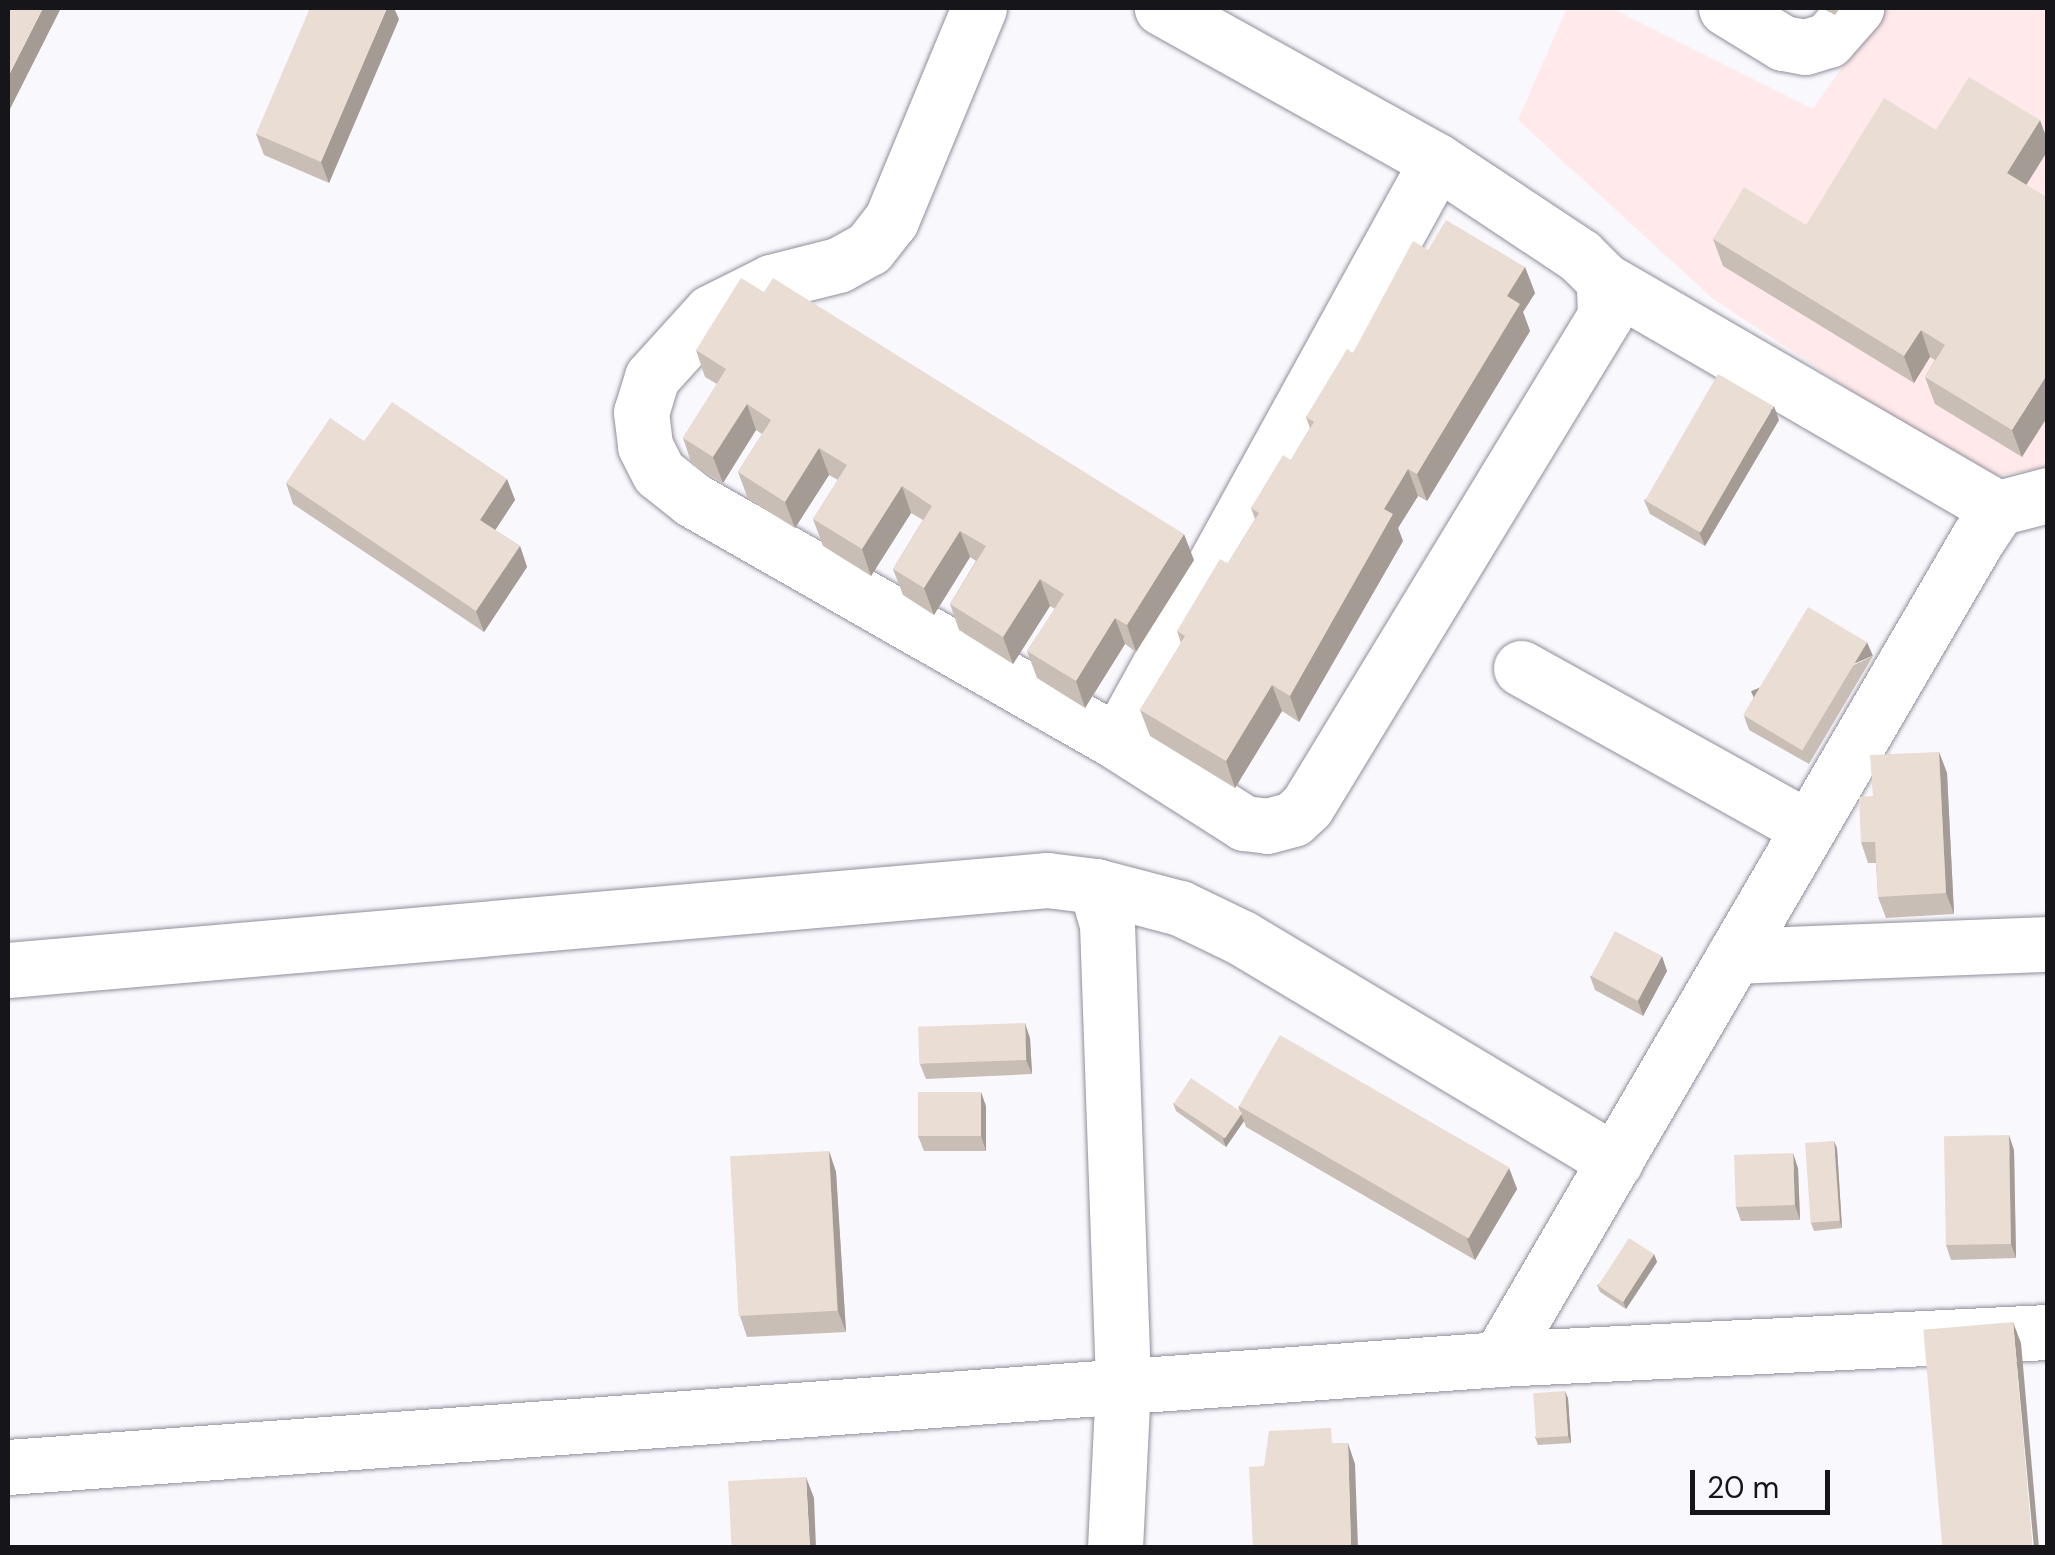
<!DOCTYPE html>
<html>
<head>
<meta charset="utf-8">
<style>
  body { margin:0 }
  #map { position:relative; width:2055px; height:1555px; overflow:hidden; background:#f9f8fd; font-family:"DM Sans",sans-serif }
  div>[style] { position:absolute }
  .medical>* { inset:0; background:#ffe9ea }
  .roads { filter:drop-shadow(0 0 2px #918e9a) drop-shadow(0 0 2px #918e9a) }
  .minor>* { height:55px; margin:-27.5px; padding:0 27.5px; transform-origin:27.5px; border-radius:27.5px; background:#fff }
  .wall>* { inset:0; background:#c8beb6 }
  .shaded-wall>* { inset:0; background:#a39b94; transform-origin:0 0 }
  .building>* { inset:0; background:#e9ddd4; transform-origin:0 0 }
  span { translate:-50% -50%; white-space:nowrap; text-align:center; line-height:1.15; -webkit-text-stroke:8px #f9f8fd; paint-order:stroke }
  .frame { position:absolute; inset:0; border:10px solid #161519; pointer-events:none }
  .scale { position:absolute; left:1690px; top:1470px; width:140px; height:45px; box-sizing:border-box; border:5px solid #161519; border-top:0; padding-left:12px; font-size:30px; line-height:35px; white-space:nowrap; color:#161519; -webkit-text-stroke:8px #f9f8fd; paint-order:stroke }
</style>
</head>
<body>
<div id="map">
  <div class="medical">
    <div style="clip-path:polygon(1567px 8px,1611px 8px,1813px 109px,1884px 8px,2047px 8px,2047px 467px,1983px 478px,1712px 298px,1518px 120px)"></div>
  </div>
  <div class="roads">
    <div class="minor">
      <div style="left:979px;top:8px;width:230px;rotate:112.5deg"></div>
      <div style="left:891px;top:220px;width:36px;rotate:128deg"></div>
      <div style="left:869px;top:248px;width:35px;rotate:151deg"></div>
      <div style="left:838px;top:265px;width:69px;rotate:165.8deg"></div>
      <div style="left:771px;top:282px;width:67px;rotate:153.4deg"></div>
      <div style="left:711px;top:312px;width:88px;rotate:132.2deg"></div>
      <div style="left:652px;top:377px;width:37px;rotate:107deg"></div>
      <div style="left:641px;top:412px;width:34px;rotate:83deg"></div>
      <div style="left:645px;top:446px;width:30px;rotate:63deg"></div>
      <div style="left:659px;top:473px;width:43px;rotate:38.5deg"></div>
      <div style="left:693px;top:500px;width:488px;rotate:29.7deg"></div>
      <div style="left:1117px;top:742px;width:151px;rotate:32.5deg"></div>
      <div style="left:1244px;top:823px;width:23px;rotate:7deg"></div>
      <div style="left:1267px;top:826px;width:27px;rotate:-15deg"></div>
      <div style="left:1293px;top:819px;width:19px;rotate:-43deg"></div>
      <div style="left:1307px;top:806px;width:574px;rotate:-58.69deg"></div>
      <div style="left:1605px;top:316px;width:36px;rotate:-92deg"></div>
      <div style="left:1604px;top:280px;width:34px;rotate:-135deg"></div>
      <div style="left:1580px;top:256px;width:172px;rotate:-146.4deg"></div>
      <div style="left:1437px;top:161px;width:315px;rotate:-150.9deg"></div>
      <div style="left:1726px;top:8px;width:67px;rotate:31.6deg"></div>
      <div style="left:1783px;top:43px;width:22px;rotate:10deg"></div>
      <div style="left:1805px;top:47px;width:24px;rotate:-17deg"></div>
      <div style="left:1828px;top:40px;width:43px;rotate:-48.8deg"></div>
      <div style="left:1604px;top:280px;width:455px;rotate:30.1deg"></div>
      <div style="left:1521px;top:668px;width:327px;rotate:29.1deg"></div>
      <div style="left:1117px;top:742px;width:663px;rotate:-61.16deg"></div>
      <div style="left:1096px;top:886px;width:87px;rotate:14.7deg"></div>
      <div style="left:1180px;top:908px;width:69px;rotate:25.8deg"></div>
      <div style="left:1242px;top:938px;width:435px;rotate:30.9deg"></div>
      <div style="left:1734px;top:956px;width:314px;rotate:-2.2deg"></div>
      <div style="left:8px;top:970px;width:1043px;rotate:-4.95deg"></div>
      <div style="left:1047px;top:880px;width:49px;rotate:7deg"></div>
      <div style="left:1096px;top:886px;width:40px;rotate:74deg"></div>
      <div style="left:1107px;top:924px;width:460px;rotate:88deg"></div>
      <div style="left:1123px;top:1384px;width:164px;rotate:92.8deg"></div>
      <div style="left:1499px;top:1359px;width:951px;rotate:-59.74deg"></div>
      <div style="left:1978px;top:538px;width:36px;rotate:-56deg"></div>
      <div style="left:1998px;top:508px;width:52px;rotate:-14.6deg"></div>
      <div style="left:8px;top:1467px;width:1495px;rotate:-4.14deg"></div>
      <div style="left:1499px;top:1359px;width:550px;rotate:-2.82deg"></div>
    </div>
  </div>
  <div class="wall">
    <div style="clip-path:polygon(1822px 8px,1840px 8px,1835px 15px)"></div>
    <div style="clip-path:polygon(399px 19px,329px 183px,264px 155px,256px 134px)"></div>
    <div style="clip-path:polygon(1936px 130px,2048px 142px,2048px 150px,2026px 185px,2022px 457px,1935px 404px,1925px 377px,1935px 360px,1930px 357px,1914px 383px,1723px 266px,1713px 239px,1806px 225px)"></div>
    <div style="clip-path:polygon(1428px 250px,1525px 267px,1535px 293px,1523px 312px,1530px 331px,1427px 501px,1418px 496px,1398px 528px,1403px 541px,1299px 722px,1282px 711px,1235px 788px,1150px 736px,1140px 710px,1181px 643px,1177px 631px,1228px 563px,1255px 519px,1251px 508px,1291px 460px,1310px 428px,1306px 417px)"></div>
    <div style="clip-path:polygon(696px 350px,1194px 560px,1136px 652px,1125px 644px,1085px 708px,1037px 678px,1027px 651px,1055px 609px,1050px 606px,1013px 664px,959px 630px,950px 604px,976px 561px,970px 557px,934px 615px,903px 595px,893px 569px,923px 520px,911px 513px,871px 576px,823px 546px,813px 519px,838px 480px,829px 475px,795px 528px,748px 499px,738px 472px,762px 434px,756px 430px,723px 483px,692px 465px,683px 438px,717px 384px,705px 377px)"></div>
    <div style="clip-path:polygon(1779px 420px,1705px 546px,1650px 514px,1644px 500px)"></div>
    <div style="clip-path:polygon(364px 441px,507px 479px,515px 500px,495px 530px,520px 546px,527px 567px,484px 632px,293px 504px,286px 483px)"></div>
    <div style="clip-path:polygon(1873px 656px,1809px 764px,1749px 730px,1744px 716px)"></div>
    <div style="clip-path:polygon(1939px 752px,1947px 773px,1954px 914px,1886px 918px,1878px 897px,1876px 863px,1868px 863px,1861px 842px,1873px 796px)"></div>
    <div style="clip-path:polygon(1667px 971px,1643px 1016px,1595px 990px,1590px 976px)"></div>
    <div style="clip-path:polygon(1030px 1038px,1032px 1074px,926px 1079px,920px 1064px)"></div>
    <div style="clip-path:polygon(1173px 1103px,1240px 1112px,1238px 1106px,1509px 1168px,1517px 1189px,1475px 1260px,1246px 1127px,1244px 1121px,1226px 1147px,1176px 1111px)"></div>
    <div style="clip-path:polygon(986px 1106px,986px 1151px,924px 1151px,918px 1136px)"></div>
    <div style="clip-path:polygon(1837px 1148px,1842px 1228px,1814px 1231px,1811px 1223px)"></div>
    <div style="clip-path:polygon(2014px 1150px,2016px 1258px,1951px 1260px,1946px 1245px)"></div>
    <div style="clip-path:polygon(829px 1151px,836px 1172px,846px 1332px,747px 1337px,740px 1316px)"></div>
    <div style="clip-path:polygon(1798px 1168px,1800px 1220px,1741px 1221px,1736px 1207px)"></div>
    <div style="clip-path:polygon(1654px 1254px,1657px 1262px,1626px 1309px,1600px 1292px,1597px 1285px)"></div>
    <div style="clip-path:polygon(1568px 1398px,1571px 1443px,1538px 1445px,1535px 1437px)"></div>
  </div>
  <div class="shaded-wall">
    <div style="clip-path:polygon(43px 8px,61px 8px,8px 113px,8px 77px)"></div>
    <div style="clip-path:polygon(387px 8px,394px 8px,399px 19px,329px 183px,321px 162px)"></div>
    <div style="clip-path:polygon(2040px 120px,2048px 142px,2048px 150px,2017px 200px,2007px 173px)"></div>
    <div style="clip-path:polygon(1525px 267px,1535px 293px,1523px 312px,1530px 331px,1427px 501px,1417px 474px,1507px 296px)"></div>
    <div style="clip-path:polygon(1921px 330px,1930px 357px,1914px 383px,1904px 356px)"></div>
    <div style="clip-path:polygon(2048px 373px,2048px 416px,2022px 457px,2012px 430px)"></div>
    <div style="clip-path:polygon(747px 404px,756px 430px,723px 483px,713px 457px)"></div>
    <div style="clip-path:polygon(1774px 406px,1779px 420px,1705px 546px,1699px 532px)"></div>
    <div style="clip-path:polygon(819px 448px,829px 475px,795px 528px,785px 502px)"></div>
    <div style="clip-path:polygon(1408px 469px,1418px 496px,1398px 528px,1403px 541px,1299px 722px,1290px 696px,1384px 509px)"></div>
    <div style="clip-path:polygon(507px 479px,515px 500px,488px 541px,480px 520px)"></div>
    <div style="clip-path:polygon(902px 486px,911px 513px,871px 576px,862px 549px)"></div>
    <div style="clip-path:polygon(960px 531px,970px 557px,934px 615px,924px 588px)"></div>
    <div style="clip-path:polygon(1184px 534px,1194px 560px,1136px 652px,1127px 625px)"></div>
    <div style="clip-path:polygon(520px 546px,527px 567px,484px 632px,476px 611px)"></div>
    <div style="clip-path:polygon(1040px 579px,1050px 606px,1013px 664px,1003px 637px)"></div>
    <div style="clip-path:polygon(1115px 618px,1125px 644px,1085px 708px,1076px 681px)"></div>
    <div style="left:1867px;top:642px;width:15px;height:126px;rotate:67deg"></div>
    <div style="clip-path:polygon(1272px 685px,1282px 711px,1235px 788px,1226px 761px)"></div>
    <div style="clip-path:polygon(1939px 752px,1947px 773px,1954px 914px,1946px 893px)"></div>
    <div style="clip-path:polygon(1662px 956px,1667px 971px,1643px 1016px,1638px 1001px)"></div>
    <div style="clip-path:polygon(1025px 1023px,1030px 1038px,1032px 1074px,1026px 1060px)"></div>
    <div style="clip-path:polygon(981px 1092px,986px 1106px,986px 1151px,981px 1136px)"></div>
    <div style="clip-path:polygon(1241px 1114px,1244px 1121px,1226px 1147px,1223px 1139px)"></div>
    <div style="clip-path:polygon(2009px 1135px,2014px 1150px,2016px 1258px,2011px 1244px)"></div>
    <div style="clip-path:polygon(1834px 1141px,1837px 1148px,1842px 1228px,1840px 1221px)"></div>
    <div style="clip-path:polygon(829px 1151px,836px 1172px,846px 1332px,838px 1311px)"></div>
    <div style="clip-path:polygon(1793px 1153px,1798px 1168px,1800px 1220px,1795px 1205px)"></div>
    <div style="clip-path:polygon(1509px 1168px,1517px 1189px,1475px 1260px,1467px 1239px)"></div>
    <div style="clip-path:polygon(1654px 1254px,1657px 1262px,1626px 1309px,1623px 1301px)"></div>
    <div style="clip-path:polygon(2013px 1322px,2021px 1343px,2039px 1548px,2034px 1548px)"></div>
    <div style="clip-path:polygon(1565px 1391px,1568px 1398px,1571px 1443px,1568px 1436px)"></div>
    <div style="clip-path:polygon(1348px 1443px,1355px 1464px,1358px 1548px,1351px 1548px)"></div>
    <div style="clip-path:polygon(806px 1477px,814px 1498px,816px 1548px,810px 1548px)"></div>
  </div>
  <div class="building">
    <div style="clip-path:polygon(8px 8px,43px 8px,8px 77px)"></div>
    <div style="clip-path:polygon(310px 8px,387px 8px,321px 162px,256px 134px)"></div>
    <div style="clip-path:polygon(1969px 77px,2040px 120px,2007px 173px,2048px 198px,2048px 373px,2012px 430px,1925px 377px,1945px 345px,1921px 330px,1904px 356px,1713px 239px,1744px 187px,1806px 225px,1884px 98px,1936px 130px)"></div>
    <div style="clip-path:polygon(1446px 220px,1525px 267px,1507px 296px,1520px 304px,1417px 474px,1408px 469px,1384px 509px,1393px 514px,1290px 696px,1272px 685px,1226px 761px,1140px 710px,1185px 636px,1177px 631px,1220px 559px,1228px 563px,1259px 513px,1251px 508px,1283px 455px,1291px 460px,1314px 422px,1306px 417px,1347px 349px,1353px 353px,1413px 241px,1428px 250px)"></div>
    <div style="clip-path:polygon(741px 278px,764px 292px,773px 278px,1184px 534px,1127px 625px,1115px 618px,1076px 681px,1027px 651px,1064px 594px,1040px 579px,1003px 637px,950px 604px,986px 546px,960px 531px,924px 588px,893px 569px,932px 506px,902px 486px,862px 549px,813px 519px,847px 465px,819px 448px,785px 502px,738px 472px,771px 420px,747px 404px,713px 457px,683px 438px,726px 369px,696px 350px)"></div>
    <div style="left:1718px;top:374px;width:64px;height:146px;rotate:30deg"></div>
    <div style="clip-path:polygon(392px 402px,507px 479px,480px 520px,520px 546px,476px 611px,286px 483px,330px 418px,364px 441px)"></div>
    <div style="left:1808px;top:607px;width:69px;height:126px;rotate:31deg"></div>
    <div style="clip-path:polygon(1939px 752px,1946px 893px,1878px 897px,1875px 842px,1861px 842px,1859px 797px,1873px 796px,1870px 755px)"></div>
    <div style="left:1615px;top:931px;width:53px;height:51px;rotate:28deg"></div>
    <div style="left:1025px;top:1023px;width:37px;height:107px;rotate:88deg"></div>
    <div style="left:1280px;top:1035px;width:265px;height:82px;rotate:30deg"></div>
    <div style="left:1191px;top:1078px;width:62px;height:31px;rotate:34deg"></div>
    <div style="left:918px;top:1092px;width:63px;height:44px"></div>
    <div style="left:2009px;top:1135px;width:109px;height:65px;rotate:89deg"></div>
    <div style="left:1834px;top:1141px;width:80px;height:29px;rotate:86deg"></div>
    <div style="left:829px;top:1151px;width:160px;height:99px;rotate:87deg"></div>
    <div style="left:1793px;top:1153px;width:52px;height:59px;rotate:88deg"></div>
    <div style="left:1629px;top:1238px;width:30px;height:57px;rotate:33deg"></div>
    <div style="left:2013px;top:1322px;width:227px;height:90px;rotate:85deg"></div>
    <div style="left:1565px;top:1391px;width:45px;height:32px;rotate:86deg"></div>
    <div style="clip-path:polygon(1331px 1428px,1332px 1443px,1348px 1443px,1351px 1548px,1253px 1548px,1249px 1467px,1264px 1466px,1269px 1431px)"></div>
    <div style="left:806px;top:1477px;width:71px;height:78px;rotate:87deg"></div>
  </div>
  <div class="frame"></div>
  <div class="scale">20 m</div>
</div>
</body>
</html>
